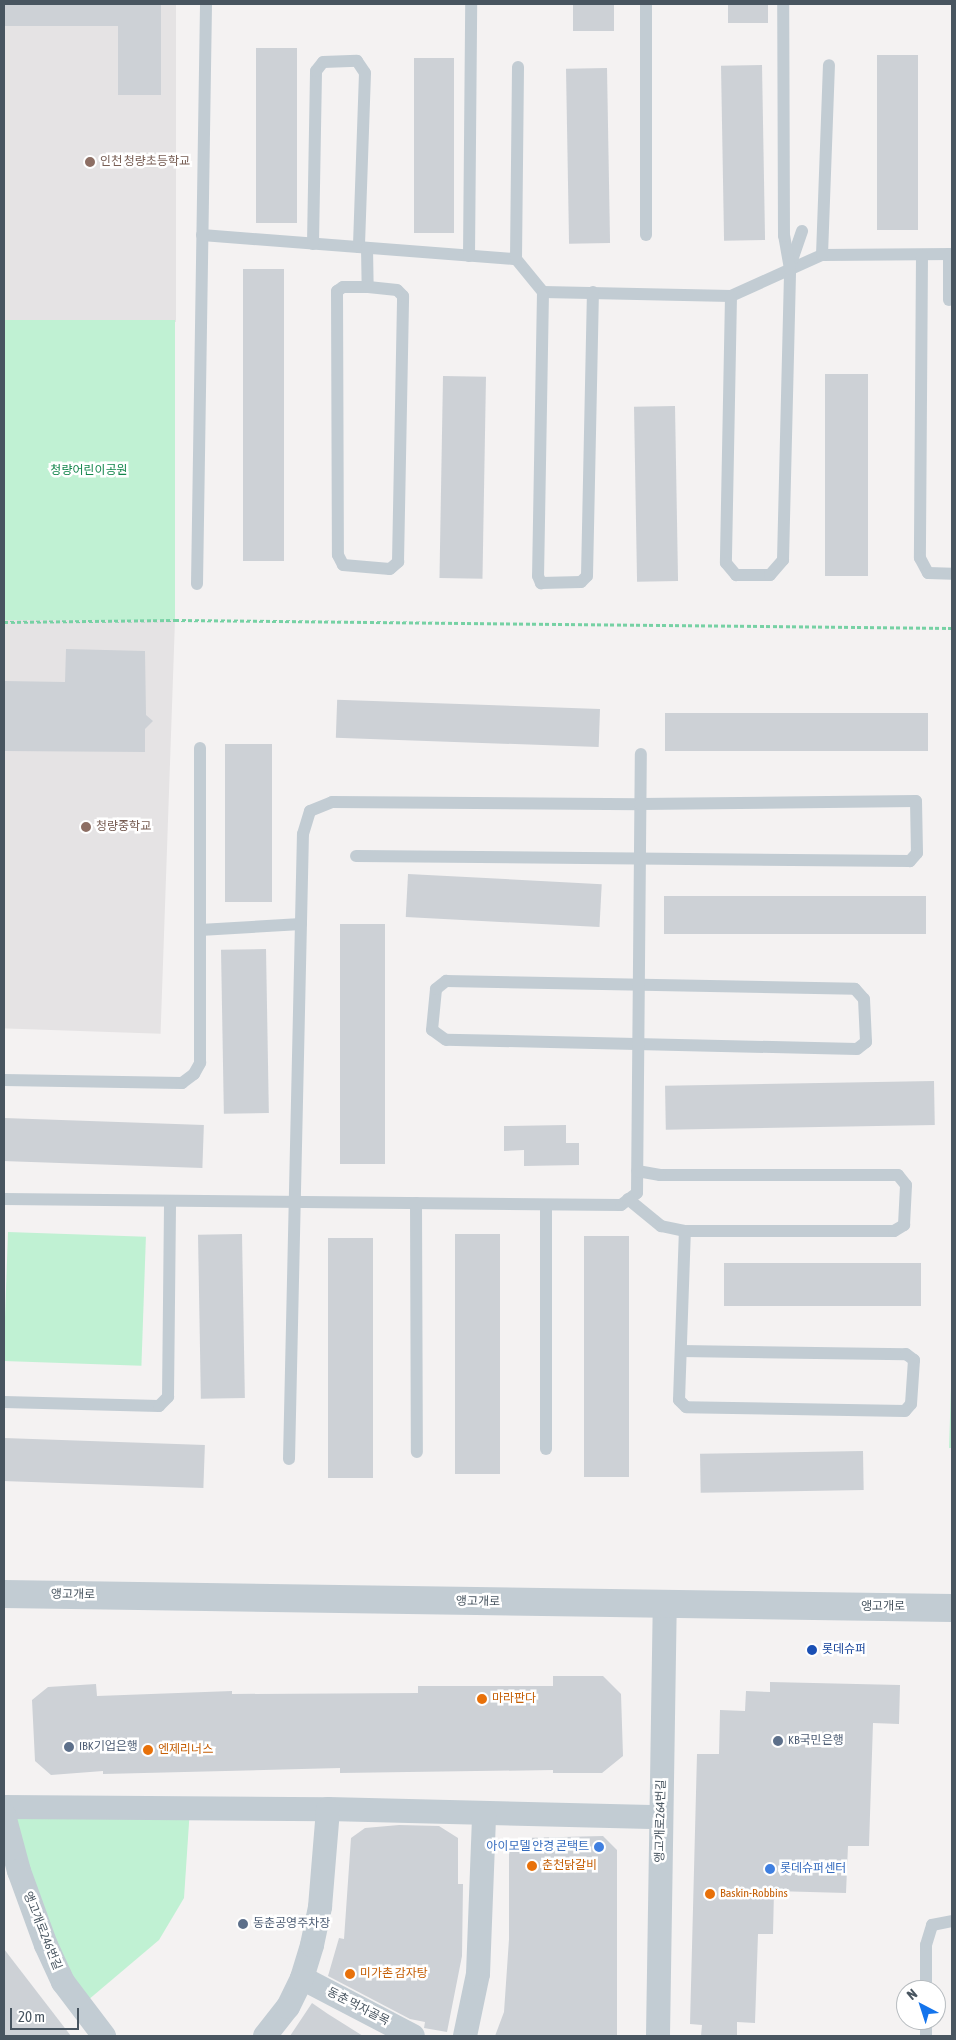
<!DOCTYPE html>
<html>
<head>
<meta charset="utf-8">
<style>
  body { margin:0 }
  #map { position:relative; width:956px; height:2040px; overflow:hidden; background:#f4f2f2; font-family:"Asap Condensed","Noto Sans KR",sans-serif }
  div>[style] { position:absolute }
  .education>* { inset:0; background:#e5e3e4; transform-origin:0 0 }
  .green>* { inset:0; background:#c0f1d3; transform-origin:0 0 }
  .building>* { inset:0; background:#cdd1d6; transform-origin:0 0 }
  .path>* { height:3px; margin-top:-1.5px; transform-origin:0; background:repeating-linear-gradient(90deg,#76d1a4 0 4px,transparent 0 6.5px) }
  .service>* { height:12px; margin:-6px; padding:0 6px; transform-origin:6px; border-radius:6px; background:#c2ccd3 }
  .minor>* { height:24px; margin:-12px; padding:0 12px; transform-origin:12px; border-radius:12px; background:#c2ccd3 }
  .tertiary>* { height:28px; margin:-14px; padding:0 14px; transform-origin:14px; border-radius:14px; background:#c2ccd3 }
  .dots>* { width:14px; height:14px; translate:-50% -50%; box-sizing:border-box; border:2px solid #fff; border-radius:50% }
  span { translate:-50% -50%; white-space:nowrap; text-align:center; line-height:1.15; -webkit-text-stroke:5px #fff; paint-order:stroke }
  .education-label { font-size:12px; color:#785e54 }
  .left { translate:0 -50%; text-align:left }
  .park-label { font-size:12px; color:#14864c }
  .street-label { font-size:12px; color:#485560 }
  .transit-label { font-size:12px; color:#164399 }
  .food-label { font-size:12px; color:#c56008 }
  .service-label { font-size:12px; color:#4e5e75 }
  .shop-label { font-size:12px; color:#366cbe }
  .right { translate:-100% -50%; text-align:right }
  .frame { position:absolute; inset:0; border:5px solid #485560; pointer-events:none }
  .north { position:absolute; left:896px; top:1980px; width:50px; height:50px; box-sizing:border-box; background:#fff; border:1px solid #b6bbbf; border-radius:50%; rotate:320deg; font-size:14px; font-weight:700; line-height:20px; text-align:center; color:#485560 }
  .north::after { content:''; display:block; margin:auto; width:18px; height:22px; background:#1474ec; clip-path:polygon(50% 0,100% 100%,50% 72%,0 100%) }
  .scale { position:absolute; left:10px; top:2008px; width:69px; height:22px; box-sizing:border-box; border:2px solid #485560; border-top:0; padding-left:6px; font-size:15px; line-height:18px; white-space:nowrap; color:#485560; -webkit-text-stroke:4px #fff; paint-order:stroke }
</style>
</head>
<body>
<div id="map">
  <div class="education">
    <div style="left:4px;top:4px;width:172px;height:318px"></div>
    <div style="left:175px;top:620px;width:414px;height:171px;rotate:92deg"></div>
  </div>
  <div class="green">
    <div style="left:175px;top:320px;width:300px;height:171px;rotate:90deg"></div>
    <div style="left:8px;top:1232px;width:138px;height:129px;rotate:2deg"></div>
    <div style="clip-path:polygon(952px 1357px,952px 1448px,949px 1448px)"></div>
    <div style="clip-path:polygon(190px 1808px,184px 1898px,159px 1940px,81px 2006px,4px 1815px)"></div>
  </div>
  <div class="building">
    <div style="clip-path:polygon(4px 4px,161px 4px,161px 95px,118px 95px,118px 26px,4px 26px)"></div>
    <div style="left:573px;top:4px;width:41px;height:27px"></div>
    <div style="left:728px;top:4px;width:40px;height:19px"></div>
    <div style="left:256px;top:48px;width:41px;height:175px"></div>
    <div style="left:877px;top:55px;width:41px;height:175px"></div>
    <div style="left:414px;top:58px;width:40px;height:175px"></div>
    <div style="left:762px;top:65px;width:175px;height:41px;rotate:89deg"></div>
    <div style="left:607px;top:68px;width:175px;height:41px;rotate:89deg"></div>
    <div style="left:243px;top:269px;width:41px;height:292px"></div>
    <div style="left:825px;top:374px;width:43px;height:202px"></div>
    <div style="left:443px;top:376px;width:43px;height:202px;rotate:1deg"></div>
    <div style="left:675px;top:406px;width:175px;height:41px;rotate:89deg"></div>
    <div style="clip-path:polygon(66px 649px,145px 651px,146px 715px,153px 721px,145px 729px,145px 752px,4px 751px,4px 681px,65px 682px)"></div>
    <div style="left:600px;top:709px;width:38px;height:263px;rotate:92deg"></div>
    <div style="left:665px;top:713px;width:263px;height:38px"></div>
    <div style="left:225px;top:744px;width:47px;height:158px"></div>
    <div style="left:408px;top:874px;width:194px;height:43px;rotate:3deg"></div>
    <div style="left:926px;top:896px;width:38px;height:262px;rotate:90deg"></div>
    <div style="left:385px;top:924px;width:240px;height:45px;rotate:90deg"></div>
    <div style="left:266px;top:949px;width:164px;height:45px;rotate:89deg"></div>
    <div style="left:934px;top:1081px;width:44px;height:269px;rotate:89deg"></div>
    <div style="left:4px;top:1118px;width:200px;height:43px;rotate:2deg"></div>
    <div style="clip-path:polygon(566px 1125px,566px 1143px,579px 1143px,579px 1165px,524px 1166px,524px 1150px,504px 1151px,504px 1126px)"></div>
    <div style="left:242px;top:1234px;width:164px;height:44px;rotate:89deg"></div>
    <div style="left:455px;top:1234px;width:45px;height:240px"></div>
    <div style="left:629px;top:1236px;width:241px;height:45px;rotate:90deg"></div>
    <div style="left:328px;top:1238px;width:45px;height:240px"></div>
    <div style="left:724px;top:1263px;width:197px;height:43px"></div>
    <div style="left:4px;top:1438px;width:201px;height:43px;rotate:2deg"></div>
    <div style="left:863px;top:1451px;width:39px;height:163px;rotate:89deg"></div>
    <div style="clip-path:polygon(553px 1676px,603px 1676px,621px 1694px,623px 1756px,602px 1773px,553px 1773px,553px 1770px,340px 1773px,340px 1768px,103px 1774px,103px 1771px,51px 1775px,35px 1761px,32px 1700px,48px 1687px,96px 1684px,97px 1696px,232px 1691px,232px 1694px,418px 1693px,418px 1686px,553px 1686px)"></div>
    <div style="clip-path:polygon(770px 1682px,900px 1685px,899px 1724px,873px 1723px,869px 1846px,848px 1846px,846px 1893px,774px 1891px,773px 1934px,758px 1934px,755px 2023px,737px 2022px,737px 2036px,701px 2036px,702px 2025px,690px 2024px,697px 1754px,719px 1754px,720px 1710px,745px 1711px,746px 1691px,770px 1692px)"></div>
    <div style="clip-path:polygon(399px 1825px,439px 1826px,458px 1838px,458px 1884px,463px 1884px,462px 1956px,447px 2032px,424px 2028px,425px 2022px,410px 2019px,328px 1976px,339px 1938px,344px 1939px,351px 1838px,365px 1828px)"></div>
    <div style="clip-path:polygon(603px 1836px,617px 1850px,617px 2036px,495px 2036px,504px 2012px,509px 1939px,509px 1850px,522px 1838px)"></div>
    <div style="clip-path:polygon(4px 1949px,71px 2036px,4px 2036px)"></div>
    <div style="clip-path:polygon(312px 2003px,328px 2014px,363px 2036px,290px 2036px)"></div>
  </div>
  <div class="path">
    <div style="left:4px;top:622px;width:171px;rotate:-0.7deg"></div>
    <div style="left:175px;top:620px;width:777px;rotate:0.59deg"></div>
  </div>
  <div class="service">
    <div style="left:646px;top:4px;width:231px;rotate:90deg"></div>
    <div style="left:202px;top:235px;width:315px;rotate:4.4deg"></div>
    <div style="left:516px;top:259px;width:43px;rotate:50.7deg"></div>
    <div style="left:543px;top:292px;width:188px;rotate:1.2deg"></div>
    <div style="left:731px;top:296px;width:100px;rotate:-24.3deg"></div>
    <div style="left:822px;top:255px;width:130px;rotate:-0.4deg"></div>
    <div style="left:313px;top:244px;width:173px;rotate:-89deg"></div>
    <div style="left:316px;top:71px;width:11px;rotate:-52deg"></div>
    <div style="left:323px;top:62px;width:34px;rotate:-2deg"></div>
    <div style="left:357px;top:61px;width:14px;rotate:56deg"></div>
    <div style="left:365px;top:73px;width:174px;rotate:92deg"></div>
    <div style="left:367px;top:248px;width:39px;rotate:89deg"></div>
    <div style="left:368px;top:287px;width:25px;rotate:180deg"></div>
    <div style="left:343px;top:287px;width:7px;rotate:146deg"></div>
    <div style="left:337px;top:291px;width:264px;rotate:89.8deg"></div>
    <div style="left:338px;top:555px;width:11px;rotate:63deg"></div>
    <div style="left:343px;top:565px;width:47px;rotate:4.9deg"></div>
    <div style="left:390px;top:569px;width:11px;rotate:-41deg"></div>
    <div style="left:398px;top:562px;width:266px;rotate:-88.9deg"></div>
    <div style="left:403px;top:296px;width:8px;rotate:-135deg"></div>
    <div style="left:397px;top:290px;width:29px;rotate:-174deg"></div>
    <div style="left:822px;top:255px;width:190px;rotate:-87.9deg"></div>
    <div style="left:922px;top:255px;width:303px;rotate:90.4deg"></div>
    <div style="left:920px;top:558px;width:17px;rotate:62deg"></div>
    <div style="left:928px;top:573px;width:24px;rotate:2deg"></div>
    <div style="left:469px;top:256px;width:252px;rotate:-89.5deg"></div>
    <div style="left:516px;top:259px;width:192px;rotate:-89.4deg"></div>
    <div style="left:790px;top:266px;width:37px;rotate:-71deg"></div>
    <div style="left:543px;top:292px;width:284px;rotate:91deg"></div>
    <div style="left:538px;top:576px;width:8px;rotate:67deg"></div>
    <div style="left:541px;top:583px;width:40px;rotate:-1.4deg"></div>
    <div style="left:581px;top:582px;width:8px;rotate:-45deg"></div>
    <div style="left:587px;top:576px;width:284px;rotate:-88.8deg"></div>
    <div style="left:731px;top:296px;width:267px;rotate:91.1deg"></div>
    <div style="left:726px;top:563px;width:16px;rotate:50deg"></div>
    <div style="left:736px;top:575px;width:34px"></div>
    <div style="left:770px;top:575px;width:20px;rotate:-49deg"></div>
    <div style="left:783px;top:560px;width:291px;rotate:-88.6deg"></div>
    <div style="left:790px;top:269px;width:34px;rotate:-100deg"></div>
    <div style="left:784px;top:236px;width:232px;rotate:-90.2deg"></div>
    <div style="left:949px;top:300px;width:46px;rotate:-90deg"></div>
    <div style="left:197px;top:584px;width:580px;rotate:-89.11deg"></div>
    <div style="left:200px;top:930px;width:101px;rotate:-3.4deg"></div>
    <div style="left:446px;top:981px;width:409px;rotate:1.1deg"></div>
    <div style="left:855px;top:989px;width:13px;rotate:48deg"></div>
    <div style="left:864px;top:999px;width:43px;rotate:87.3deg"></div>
    <div style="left:866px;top:1042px;width:11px;rotate:142deg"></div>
    <div style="left:857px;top:1049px;width:411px;rotate:-178.7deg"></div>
    <div style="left:446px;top:1040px;width:17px;rotate:-144deg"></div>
    <div style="left:432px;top:1030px;width:41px;rotate:-84.4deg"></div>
    <div style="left:436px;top:989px;width:13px;rotate:-39deg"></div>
    <div style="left:4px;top:1080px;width:178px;rotate:1deg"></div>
    <div style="left:182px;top:1083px;width:15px;rotate:-37deg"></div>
    <div style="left:194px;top:1074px;width:13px;rotate:-61deg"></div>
    <div style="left:200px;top:1063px;width:315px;rotate:-90deg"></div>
    <div style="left:4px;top:1199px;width:617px;rotate:0.56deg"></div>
    <div style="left:621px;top:1205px;width:20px;rotate:-37deg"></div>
    <div style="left:637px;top:1193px;width:439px;rotate:-89.5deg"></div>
    <div style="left:628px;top:1199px;width:43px;rotate:39.3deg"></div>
    <div style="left:661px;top:1226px;width:25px;rotate:12deg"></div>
    <div style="left:685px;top:1231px;width:209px"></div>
    <div style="left:894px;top:1231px;width:12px;rotate:-31deg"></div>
    <div style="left:904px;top:1225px;width:40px;rotate:-87.1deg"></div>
    <div style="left:906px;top:1185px;width:13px;rotate:-129deg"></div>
    <div style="left:898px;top:1175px;width:238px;rotate:180deg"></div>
    <div style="left:660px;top:1175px;width:23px;rotate:-170deg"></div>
    <div style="left:416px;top:1203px;width:249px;rotate:89.8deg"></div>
    <div style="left:681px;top:1351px;width:225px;rotate:0.8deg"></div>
    <div style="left:906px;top:1354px;width:10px;rotate:37deg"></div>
    <div style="left:914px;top:1360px;width:44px;rotate:93.9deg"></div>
    <div style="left:911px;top:1404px;width:9px;rotate:131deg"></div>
    <div style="left:905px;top:1411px;width:219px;rotate:-179deg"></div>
    <div style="left:686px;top:1407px;width:10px;rotate:-135deg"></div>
    <div style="left:679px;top:1400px;width:169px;rotate:-88deg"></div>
    <div style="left:4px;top:1402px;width:155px;rotate:1.5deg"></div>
    <div style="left:159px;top:1406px;width:13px;rotate:-45deg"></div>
    <div style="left:168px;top:1397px;width:196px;rotate:-89.4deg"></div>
    <div style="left:546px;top:1449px;width:244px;rotate:-90deg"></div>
    <div style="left:289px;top:1459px;width:625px;rotate:-88.72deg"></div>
    <div style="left:303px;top:834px;width:24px;rotate:-73deg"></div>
    <div style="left:310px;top:811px;width:24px;rotate:-22deg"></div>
    <div style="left:332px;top:802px;width:308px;rotate:0.4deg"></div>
    <div style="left:640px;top:804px;width:276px;rotate:-0.6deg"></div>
    <div style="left:916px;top:801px;width:52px;rotate:88.9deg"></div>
    <div style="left:917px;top:853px;width:11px;rotate:131deg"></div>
    <div style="left:910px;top:861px;width:554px;rotate:-179.48deg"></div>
    <div style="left:926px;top:1990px;width:45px;rotate:-90deg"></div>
    <div style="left:926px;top:1945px;width:21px;rotate:-73deg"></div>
    <div style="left:932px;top:1925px;width:20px;rotate:-11deg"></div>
    <div style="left:926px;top:2036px;width:16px;rotate:-90deg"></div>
  </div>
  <div class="minor">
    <div style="left:4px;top:1807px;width:324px;rotate:0.4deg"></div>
    <div style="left:328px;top:1809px;width:333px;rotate:1.4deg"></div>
    <div style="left:4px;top:1815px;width:58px;rotate:75deg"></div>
    <div style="left:19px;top:1871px;width:79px;rotate:70deg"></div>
    <div style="left:46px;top:1945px;width:41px;rotate:65.3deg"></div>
    <div style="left:63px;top:1982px;width:68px;rotate:52.8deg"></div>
    <div style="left:302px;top:1978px;width:125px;rotate:27.6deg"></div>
    <div style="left:265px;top:2036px;width:37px;rotate:-52deg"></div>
    <div style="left:288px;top:2007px;width:32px;rotate:-64deg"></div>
    <div style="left:302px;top:1978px;width:34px;rotate:-73deg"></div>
    <div style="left:312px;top:1945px;width:39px;rotate:-78deg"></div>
    <div style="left:320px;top:1907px;width:98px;rotate:-85.3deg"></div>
    <div style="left:465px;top:2036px;width:63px;rotate:-78.2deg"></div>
    <div style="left:478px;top:1974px;width:159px;rotate:-87.8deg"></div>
    <div style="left:658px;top:2036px;width:430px;rotate:-89.1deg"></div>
  </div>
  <div class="tertiary">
    <div style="left:4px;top:1594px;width:948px;rotate:0.85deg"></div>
  </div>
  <div class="dots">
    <div style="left:90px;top:162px;background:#8d6e63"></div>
    <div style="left:86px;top:827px;background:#8d6e63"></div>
    <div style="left:812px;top:1650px;background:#1a4fb4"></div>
    <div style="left:482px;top:1699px;background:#e8710a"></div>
    <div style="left:778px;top:1741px;background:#5c6f8a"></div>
    <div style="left:69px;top:1747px;background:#5c6f8a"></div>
    <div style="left:148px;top:1750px;background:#e8710a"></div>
    <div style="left:599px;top:1847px;background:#3f7fe0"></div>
    <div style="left:532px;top:1866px;background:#e8710a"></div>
    <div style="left:770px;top:1869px;background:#3f7fe0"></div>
    <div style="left:710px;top:1894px;background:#e8710a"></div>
    <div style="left:243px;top:1924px;background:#5c6f8a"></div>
    <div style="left:350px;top:1974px;background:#e8710a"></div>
  </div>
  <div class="education-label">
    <span class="left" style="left:100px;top:162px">인천 청량초등학교</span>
    <span class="left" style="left:96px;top:827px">청량중학교</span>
  </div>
  <div class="park-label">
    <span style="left:89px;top:471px">청량어린이공원</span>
  </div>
  <div class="street-label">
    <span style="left:73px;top:1595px;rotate:1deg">앵고개로</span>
    <span style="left:478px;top:1602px;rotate:1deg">앵고개로</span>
    <span style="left:883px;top:1607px">앵고개로</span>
    <span style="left:661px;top:1821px;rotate:-89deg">앵고개로264번길</span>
    <span style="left:42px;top:1931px;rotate:68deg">앵고개로246번길</span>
    <span style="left:358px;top:2007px;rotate:27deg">동춘 먹자골목</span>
  </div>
  <div class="transit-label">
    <span class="left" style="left:822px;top:1650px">롯데슈퍼</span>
  </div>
  <div class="food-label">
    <span class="left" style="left:492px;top:1699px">마라판다</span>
    <span class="left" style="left:158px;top:1750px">엔제리너스</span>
    <span class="left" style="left:542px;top:1866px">춘천닭갈비</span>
    <span class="left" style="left:720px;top:1894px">Baskin-Robbins</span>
    <span class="left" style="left:360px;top:1974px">미가촌 감자탕</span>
  </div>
  <div class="service-label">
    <span class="left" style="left:788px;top:1741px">KB국민은행</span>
    <span class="left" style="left:79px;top:1747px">IBK기업은행</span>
    <span class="left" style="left:253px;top:1924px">동춘공영주차장</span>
  </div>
  <div class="shop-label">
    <span class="right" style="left:589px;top:1847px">아이모델 안경 콘택트</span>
    <span class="left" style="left:780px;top:1869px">롯데슈퍼센터</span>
  </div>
  <div class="frame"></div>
  <div class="north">N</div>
  <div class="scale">20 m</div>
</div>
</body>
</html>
